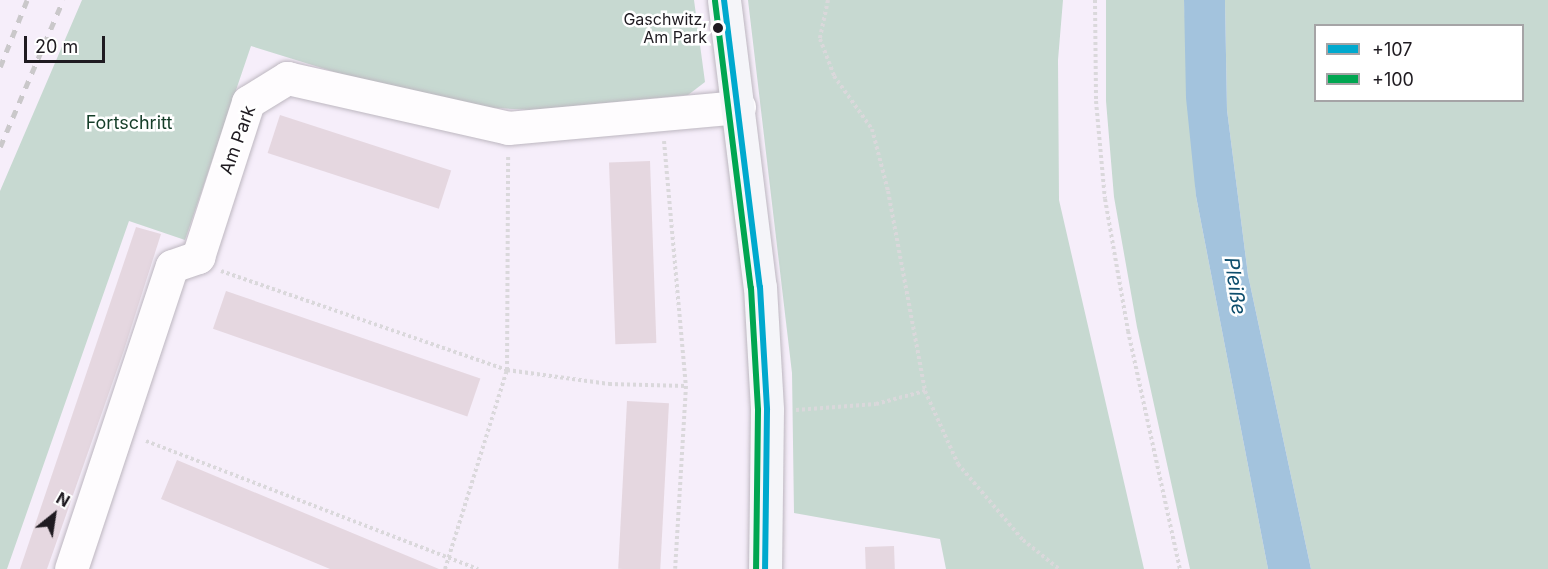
<!DOCTYPE html>
<html>
<head>
<meta charset="utf-8">
<style>
  body { margin:0 }
  #map { position:relative; width:1548px; height:569px; overflow:hidden; background:#f6eefa; font-family:Inter,sans-serif }
  div>[style] { position:absolute }
  .green>* { inset:0; background:#c7d9d1 }
  .water>* { inset:0; background:#a3c3dd }
  .building>* { inset:0; background:#e5d7e0; transform-origin:0 0 }
  .path>* { height:4px; margin-top:-2px; transform-origin:0; background:repeating-linear-gradient(90deg,#dad8db 0 3px,transparent 0 6px) }
  .roads { filter:drop-shadow(0 0 2px #bdb7c0) drop-shadow(0 0 2px #bdb7c0) }
  .minor>* { height:33px; margin:-16.5px; padding:0 16.5px; transform-origin:16.5px; border-radius:16.5px; background:#fefcfe }
  .major>* { height:33px; margin:-16.5px; padding:0 16.5px; transform-origin:16.5px; border-radius:16.5px; background:#f5f5f9 }
  .rail>* { height:4.5px; margin-top:-2.25px; transform-origin:0; background:repeating-linear-gradient(90deg,#cac8ca 0 8px,transparent 0 16px) }
  .bus-1>* { height:6px; margin:-3px; padding:0 3px; transform-origin:3px; border-radius:3px; background:#00a9ce }
  .bus-2>* { height:6px; margin:-3px; padding:0 3px; transform-origin:3px; border-radius:3px; background:#00a651 }
  .dots>* { width:16px; height:16px; translate:-50% -50%; box-sizing:border-box; border:3px solid #fff; border-radius:50% }
  span { translate:-50% -50%; white-space:nowrap; text-align:center; line-height:1.15; -webkit-text-stroke:5px #fff; paint-order:stroke }
  .bus-label { font-size:16px; color:#1f1b21 }
  .right { translate:-100% -50%; text-align:right }
  .park-label { font-size:18px; color:#143d28 }
  .street-label { font-size:18px; color:#1f1b21 }
  .water-label { font-size:20px; color:#0e4e6d; font-style:italic }
  .legend { position:absolute; left:1314px; top:24px; width:210px; height:78px; box-sizing:border-box; background:#fff; border:2px solid #a5a4a6; margin:0; padding:8px 10px; list-style:none; font-size:18px; color:#1f1b21 }
  .legend li { display:flex; align-items:center; gap:12px; height:30px }
  .legend b { width:30px; border:2px solid #a5a4a6 }
  .north { position:absolute; left:24px; top:485px; width:60px; height:60px; -webkit-text-stroke:4px #fff; paint-order:stroke; rotate:30deg; font-size:16px; font-weight:700; line-height:24px; text-align:center; color:#1f1b21 }
  .north::after { content:''; display:block; margin:auto; width:21px; height:27px; background:#1f1b21; clip-path:polygon(50% 0,100% 100%,50% 72%,0 100%) }
  .scale { position:absolute; left:24px; top:36px; width:81px; height:27px; box-sizing:border-box; border:3px solid #1f1b21; border-top:0; padding-left:8px; font-size:18px; line-height:21px; white-space:nowrap; color:#1f1b21; -webkit-text-stroke:4px #fff; paint-order:stroke }
</style>
</head>
<body>
<div id="map">
  <div class="green">
    <div style="clip-path:polygon(82px 0,694px 0,705px 82px,688px 95px,532px 110px,478px 107px,409px 95px,251px 46px,185px 240px,129px 221px,7px 569px,0 569px,0 191px)"></div>
    <div style="clip-path:polygon(748px 0,1063px 0,1058px 60px,1059px 200px,1144px 569px,946px 569px,940px 539px,794px 513px,792px 373px)"></div>
    <div style="clip-path:polygon(1106px 0,1184px 0,1196px 196px,1268px 569px,1190px 569px,1137px 327px,1114px 197px,1106px 101px)"></div>
    <div style="clip-path:polygon(evenodd,1225px 0,1548px 0,1548px 569px,1311px 569px,1248px 275px,1227px 110px,1225px 0,1316px 26px,1522px 26px,1522px 100px,1316px 100px,1316px 26px)"></div>
  </div>
  <div class="water">
    <div style="clip-path:polygon(1184px 0,1225px 0,1227px 110px,1248px 275px,1311px 569px,1268px 569px,1196px 196px,1186px 98px)"></div>
  </div>
  <div class="building">
    <div style="left:280px;top:115px;width:180px;height:40px;rotate:18deg"></div>
    <div style="left:650px;top:161px;width:182px;height:41px;rotate:88deg"></div>
    <div style="clip-path:polygon(136px 227px,161px 234px,124px 350px,47px 569px,20px 569px)"></div>
    <div style="left:226px;top:291px;width:269px;height:40px;rotate:19deg"></div>
    <div style="left:627px;top:401px;width:42px;height:168px;rotate:3deg"></div>
    <div style="clip-path:polygon(177px 460px,374px 542px,439px 569px,330px 569px,161px 499px)"></div>
    <div style="left:894px;top:546px;width:23px;height:29px;rotate:88deg"></div>
  </div>
  <div class="path">
    <div style="left:828px;top:0;width:40px;rotate:102deg"></div>
    <div style="left:820px;top:39px;width:40px;rotate:69deg"></div>
    <div style="left:834px;top:76px;width:65px;rotate:54.4deg"></div>
    <div style="left:872px;top:129px;width:64px;rotate:75.5deg"></div>
    <div style="left:888px;top:191px;width:203px;rotate:79.5deg"></div>
    <div style="left:925px;top:391px;width:80px;rotate:65.7deg"></div>
    <div style="left:958px;top:464px;width:100px;rotate:49.5deg"></div>
    <div style="left:1023px;top:540px;width:46px;rotate:38.9deg"></div>
    <div style="left:1095px;top:0;width:101px;rotate:89.4deg"></div>
    <div style="left:1096px;top:101px;width:98px;rotate:84.8deg"></div>
    <div style="left:1105px;top:199px;width:134px;rotate:80.1deg"></div>
    <div style="left:1128px;top:331px;width:244px;rotate:77.7deg"></div>
    <div style="left:664px;top:141px;width:246px;rotate:84.9deg"></div>
    <div style="left:686px;top:386px;width:183px;rotate:93.4deg"></div>
    <div style="left:221px;top:271px;width:303px;rotate:19.1deg"></div>
    <div style="left:507px;top:370px;width:103px;rotate:7.8deg"></div>
    <div style="left:609px;top:384px;width:77px;rotate:1.5deg"></div>
    <div style="left:796px;top:410px;width:80px;rotate:-4.3deg"></div>
    <div style="left:876px;top:404px;width:51px;rotate:-14.9deg"></div>
    <div style="left:146px;top:441px;width:356px;rotate:21.1deg"></div>
    <div style="left:445px;top:569px;width:208px;rotate:-72.7deg"></div>
    <div style="left:507px;top:370px;width:215px;rotate:-89.7deg"></div>
  </div>
  <div class="roads">
    <div class="minor">
      <div style="left:71px;top:569px;width:319px;rotate:-71.6deg"></div>
      <div style="left:172px;top:266px;width:28px;rotate:-19deg"></div>
      <div style="left:198px;top:257px;width:163px;rotate:-72.1deg"></div>
      <div style="left:248px;top:102px;width:46px;rotate:-31.6deg"></div>
      <div style="left:287px;top:78px;width:227px;rotate:12.7deg"></div>
      <div style="left:508px;top:128px;width:232px;rotate:-5.2deg"></div>
    </div>
    <div class="major">
      <div style="left:724px;top:0;width:289px;rotate:82.9deg"></div>
      <div style="left:760px;top:287px;width:123px;rotate:86.7deg"></div>
      <div style="left:767px;top:410px;width:159px;rotate:90.7deg"></div>
    </div>
  </div>
  <div class="rail">
    <div style="left:0;top:67px;width:72px;rotate:-68.1deg"></div>
    <div style="left:0;top:147px;width:160px;rotate:-66.8deg"></div>
  </div>
  <div class="bus-1">
    <div style="left:724px;top:0;width:289px;rotate:82.9deg"></div>
    <div style="left:760px;top:287px;width:123px;rotate:86.7deg"></div>
    <div style="left:767px;top:410px;width:159px;rotate:90.7deg"></div>
  </div>
  <div class="bus-2">
    <div style="left:715px;top:1px;width:289px;rotate:82.9deg"></div>
    <div style="left:751px;top:288px;width:122px;rotate:86.7deg"></div>
    <div style="left:758px;top:410px;width:159px;rotate:90.7deg"></div>
  </div>
  <div class="dots">
    <div style="left:718px;top:28px;background:#1f1b21"></div>
  </div>
  <div class="bus-label">
    <span class="right" style="left:707px;top:28px">Gaschwitz,<br>Am Park</span>
  </div>
  <div class="park-label">
    <span style="left:129px;top:123px">Fortschritt</span>
  </div>
  <div class="street-label">
    <span style="left:238px;top:140px;rotate:-70deg">Am Park</span>
  </div>
  <div class="water-label">
    <span style="left:1235px;top:286px;rotate:82deg">Pleiße</span>
  </div>
  <ul class="legend">
  <li><b style="height:8px;background:#00a9ce"></b>+107</li>
  <li><b style="height:8px;background:#00a651"></b>+100</li>
  </ul>
  <div class="north">N</div>
  <div class="scale">20 m</div>
</div>
</body>
</html>
